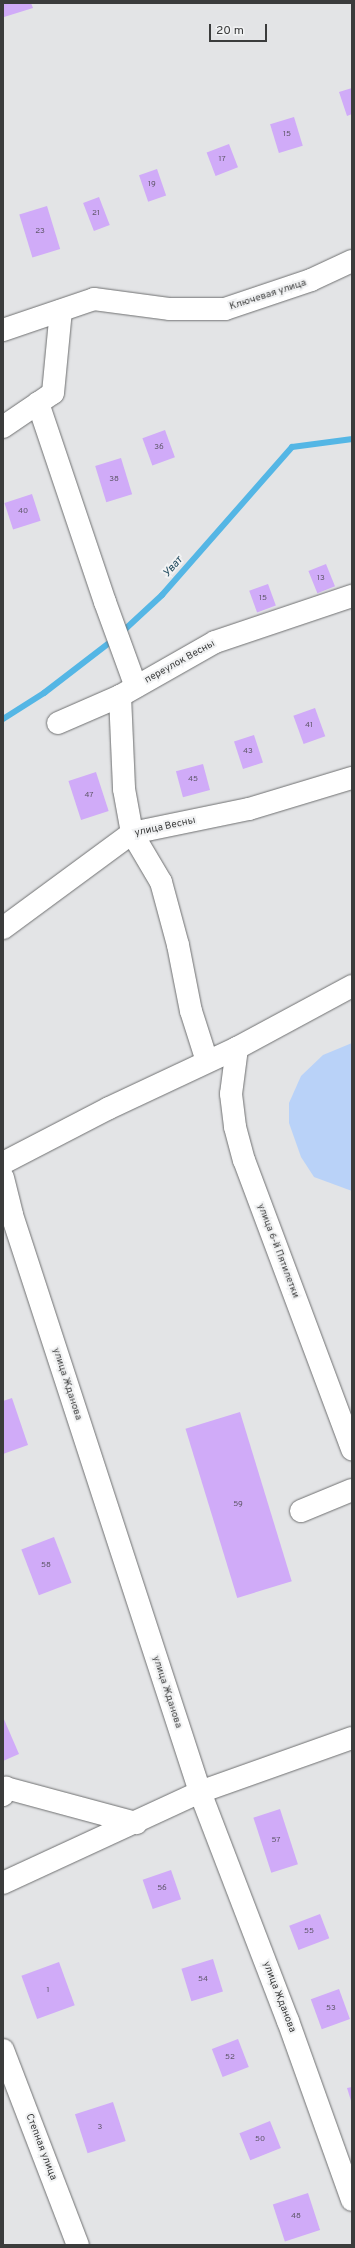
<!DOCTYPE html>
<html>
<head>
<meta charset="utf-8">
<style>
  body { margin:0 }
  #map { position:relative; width:355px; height:2248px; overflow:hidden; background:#e3e4e6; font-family:Overpass,sans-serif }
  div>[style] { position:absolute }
  .green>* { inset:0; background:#b9d2f8 }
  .stream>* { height:6px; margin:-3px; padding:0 3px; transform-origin:3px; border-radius:3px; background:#54b6e5 }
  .building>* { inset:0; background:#d0abf8; transform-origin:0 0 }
  .roads { filter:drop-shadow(0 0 1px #6f7071) drop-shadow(0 0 1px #6f7071) }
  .minor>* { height:22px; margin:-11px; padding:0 11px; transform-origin:11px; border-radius:11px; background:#fff }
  span { translate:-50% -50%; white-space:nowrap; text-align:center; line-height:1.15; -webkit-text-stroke:4px #f1f2f3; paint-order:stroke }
  .number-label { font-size:8px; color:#60586b }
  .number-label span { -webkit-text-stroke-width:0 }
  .street-label { font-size:10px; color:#3b3c3c }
  .water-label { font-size:11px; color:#1d475b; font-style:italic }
  .frame { position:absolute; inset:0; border:4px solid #3b3c3c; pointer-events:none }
  .scale { position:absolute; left:209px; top:24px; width:58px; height:18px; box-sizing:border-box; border:2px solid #3b3c3c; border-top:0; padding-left:5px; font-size:12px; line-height:14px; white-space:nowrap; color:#3b3c3c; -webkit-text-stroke:3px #f1f2f3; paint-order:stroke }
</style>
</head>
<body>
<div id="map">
  <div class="green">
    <div style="clip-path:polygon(352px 1043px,352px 1191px,314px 1177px,301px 1157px,289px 1123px,289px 1103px,301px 1076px,323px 1055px)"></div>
  </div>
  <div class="stream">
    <div style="left:121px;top:633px;width:56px;rotate:-42.8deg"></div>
    <div style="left:162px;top:595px;width:197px;rotate:-48.7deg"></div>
    <div style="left:292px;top:447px;width:61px;rotate:-7.6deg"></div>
    <div style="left:3px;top:719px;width:49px;rotate:-32.4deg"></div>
    <div style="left:44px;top:693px;width:88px;rotate:-37.6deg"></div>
  </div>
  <div class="building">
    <div style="clip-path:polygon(3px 3px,31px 3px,33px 8px,4px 17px)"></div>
    <div style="clip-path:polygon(352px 88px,352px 114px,347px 116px,339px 92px)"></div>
    <div style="left:294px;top:117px;width:30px;height:25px;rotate:73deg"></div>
    <div style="left:229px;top:144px;width:25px;height:24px;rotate:69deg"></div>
    <div style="left:157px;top:169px;width:28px;height:19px;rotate:71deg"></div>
    <div style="left:99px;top:197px;width:30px;height:17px;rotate:69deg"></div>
    <div style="left:47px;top:206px;width:45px;height:29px;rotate:73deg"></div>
    <div style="left:165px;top:430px;width:29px;height:24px;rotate:70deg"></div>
    <div style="left:121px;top:458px;width:38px;height:27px;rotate:73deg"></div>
    <div style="left:32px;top:494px;width:28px;height:29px;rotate:72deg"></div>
    <div style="left:326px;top:564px;width:24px;height:19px;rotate:68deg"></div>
    <div style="left:268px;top:584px;width:23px;height:20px;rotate:70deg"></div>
    <div style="left:315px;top:708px;width:30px;height:23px;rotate:70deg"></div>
    <div style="left:254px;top:735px;width:29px;height:21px;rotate:72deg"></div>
    <div style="left:203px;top:764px;width:27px;height:28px;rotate:75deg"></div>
    <div style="left:96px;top:772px;width:41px;height:29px;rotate:72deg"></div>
    <div style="clip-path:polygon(12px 1398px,28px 1445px,3px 1454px,3px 1401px)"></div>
    <div style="left:240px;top:1412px;width:177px;height:57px;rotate:73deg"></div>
    <div style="left:54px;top:1537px;width:49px;height:35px;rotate:69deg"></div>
    <div style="clip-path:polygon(3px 1717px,19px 1754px,3px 1761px)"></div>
    <div style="left:280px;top:1809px;width:58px;height:28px;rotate:72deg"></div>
    <div style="left:171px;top:1870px;width:31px;height:30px;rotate:71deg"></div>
    <div style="left:320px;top:1914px;width:26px;height:33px;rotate:69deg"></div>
    <div style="left:213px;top:1959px;width:34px;height:33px;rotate:73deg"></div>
    <div style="left:59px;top:1962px;width:46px;height:40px;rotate:70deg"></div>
    <div style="left:339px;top:1989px;width:32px;height:30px;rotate:70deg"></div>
    <div style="left:238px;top:2039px;width:30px;height:28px;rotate:69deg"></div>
    <div style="clip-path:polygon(352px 2087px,352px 2104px,347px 2088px)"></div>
    <div style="left:113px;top:2102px;width:41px;height:40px;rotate:72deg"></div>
    <div style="left:270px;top:2121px;width:29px;height:33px;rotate:68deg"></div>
    <div style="left:308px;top:2193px;width:39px;height:37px;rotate:72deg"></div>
  </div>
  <div class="roads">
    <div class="minor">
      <div style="left:3px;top:330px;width:96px;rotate:-18.8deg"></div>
      <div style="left:94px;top:299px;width:77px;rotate:7.5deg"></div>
      <div style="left:170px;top:309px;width:55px"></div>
      <div style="left:225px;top:309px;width:91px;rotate:-18.6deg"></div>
      <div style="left:311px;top:280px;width:45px;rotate:-24.9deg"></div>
      <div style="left:38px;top:403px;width:210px;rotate:71.4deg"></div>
      <div style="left:105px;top:602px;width:90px;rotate:70deg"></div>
      <div style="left:3px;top:427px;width:60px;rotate:-34.2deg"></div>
      <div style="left:53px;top:393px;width:83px;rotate:-84.5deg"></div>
      <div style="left:120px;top:696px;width:93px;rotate:87.5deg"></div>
      <div style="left:124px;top:789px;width:45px;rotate:79.7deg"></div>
      <div style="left:132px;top:833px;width:57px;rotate:59.4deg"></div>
      <div style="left:161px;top:882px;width:65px;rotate:74.9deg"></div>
      <div style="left:178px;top:945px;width:67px;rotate:78.9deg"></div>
      <div style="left:191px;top:1011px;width:52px;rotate:72.3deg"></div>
      <div style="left:58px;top:723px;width:68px;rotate:-23.5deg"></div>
      <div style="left:120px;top:696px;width:109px;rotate:-29.6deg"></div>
      <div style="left:215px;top:642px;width:145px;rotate:-18.6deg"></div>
      <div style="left:3px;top:928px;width:160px;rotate:-36.4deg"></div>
      <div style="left:132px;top:833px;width:119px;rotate:-11.6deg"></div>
      <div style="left:249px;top:809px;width:108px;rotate:-16.8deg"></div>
      <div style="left:237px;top:1048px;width:46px;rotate:97.4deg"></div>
      <div style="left:231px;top:1094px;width:33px;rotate:83deg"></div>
      <div style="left:235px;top:1127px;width:34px;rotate:75deg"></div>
      <div style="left:244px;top:1160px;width:309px;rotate:69.5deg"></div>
      <div style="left:3px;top:1163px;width:119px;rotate:-27.4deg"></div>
      <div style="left:109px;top:1108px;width:141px;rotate:-25.1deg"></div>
      <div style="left:237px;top:1048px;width:131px;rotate:-28.3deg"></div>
      <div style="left:3px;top:1178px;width:38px;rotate:76deg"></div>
      <div style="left:12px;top:1215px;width:607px;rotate:71.95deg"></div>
      <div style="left:200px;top:1792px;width:245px;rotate:69deg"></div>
      <div style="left:288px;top:2021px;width:190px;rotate:70.3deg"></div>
      <div style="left:301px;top:1511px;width:55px;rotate:-22.4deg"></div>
      <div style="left:3px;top:1795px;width:8px;rotate:-67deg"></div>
      <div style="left:6px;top:1788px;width:135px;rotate:15.1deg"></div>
      <div style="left:3px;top:1883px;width:217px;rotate:-24.8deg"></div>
      <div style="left:200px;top:1792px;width:161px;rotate:-19.6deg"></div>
      <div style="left:3px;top:2050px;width:209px;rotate:69deg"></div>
    </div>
  </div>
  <div class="number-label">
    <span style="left:287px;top:135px">15</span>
    <span style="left:222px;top:160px">17</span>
    <span style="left:152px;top:185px">19</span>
    <span style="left:96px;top:214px">21</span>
    <span style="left:40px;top:232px">23</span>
    <span style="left:159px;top:448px">36</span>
    <span style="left:114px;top:480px">38</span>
    <span style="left:23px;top:512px">40</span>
    <span style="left:321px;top:579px">13</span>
    <span style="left:263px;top:599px">15</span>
    <span style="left:309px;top:726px">41</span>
    <span style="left:248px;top:752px">43</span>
    <span style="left:193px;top:780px">45</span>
    <span style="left:89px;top:796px">47</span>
    <span style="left:238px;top:1505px">59</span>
    <span style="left:46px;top:1566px">58</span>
    <span style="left:276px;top:1841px">57</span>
    <span style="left:162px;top:1889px">56</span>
    <span style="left:309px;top:1932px">55</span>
    <span style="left:203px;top:1980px">54</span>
    <span style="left:48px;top:1991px">1</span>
    <span style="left:331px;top:2009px">53</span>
    <span style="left:230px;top:2058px">52</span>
    <span style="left:100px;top:2128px">3</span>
    <span style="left:260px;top:2140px">50</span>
    <span style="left:296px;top:2217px">48</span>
  </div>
  <div class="street-label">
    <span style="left:268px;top:295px;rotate:-18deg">Ключевая улица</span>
    <span style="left:180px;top:662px;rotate:-29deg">переулок Весны</span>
    <span style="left:165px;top:827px;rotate:-12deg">улица Весны</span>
    <span style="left:278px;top:1251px;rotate:69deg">улица 6-й Пятилетки</span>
    <span style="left:67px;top:1384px;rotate:72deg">улица Жданова</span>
    <span style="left:167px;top:1692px;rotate:72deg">улица Жданова</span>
    <span style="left:279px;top:1997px;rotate:69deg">улица Жданова</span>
    <span style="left:41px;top:2147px;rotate:69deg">Степная улица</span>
  </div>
  <div class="water-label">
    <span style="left:173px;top:567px;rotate:-49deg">Уват</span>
  </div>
  <div class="frame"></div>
  <div class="scale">20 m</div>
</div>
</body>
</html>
